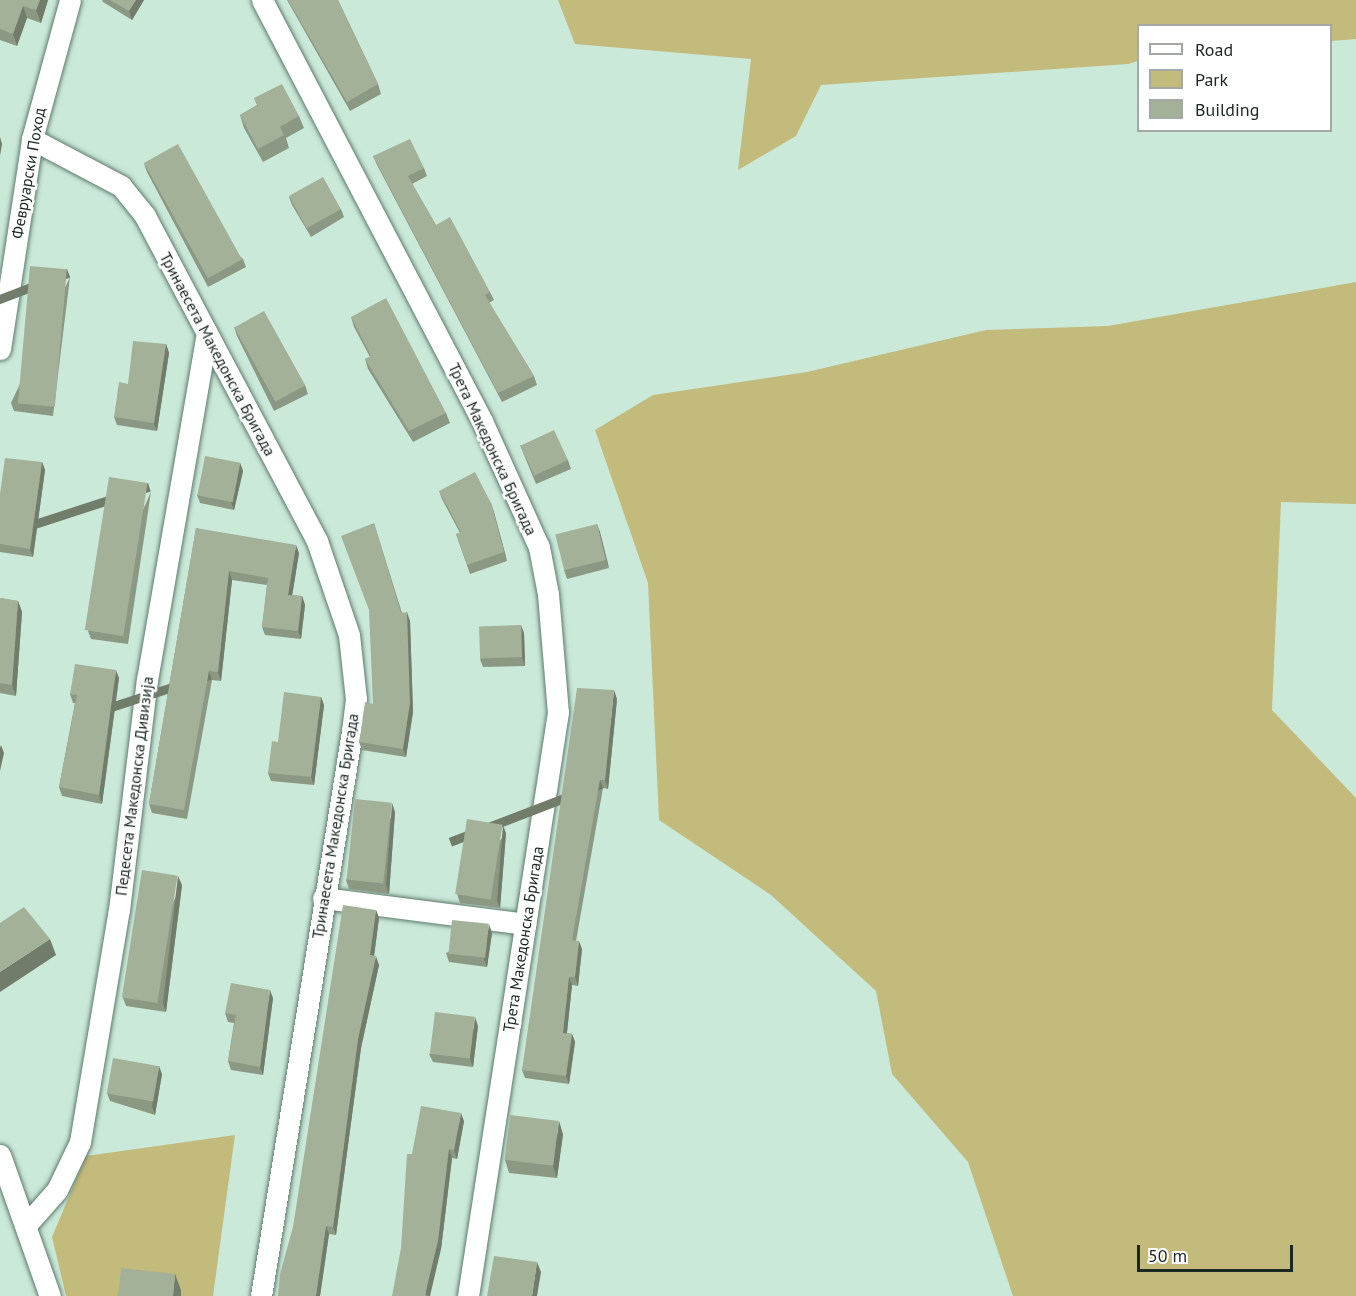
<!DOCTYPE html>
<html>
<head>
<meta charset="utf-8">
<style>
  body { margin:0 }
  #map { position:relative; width:1356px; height:1296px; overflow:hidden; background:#cae9d9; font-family:"PT Sans",sans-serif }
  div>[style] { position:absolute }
  .green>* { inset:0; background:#c3bb7b }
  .roads { filter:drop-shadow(0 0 2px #5e7a6c) drop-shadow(0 0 2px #5e7a6c) }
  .minor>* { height:21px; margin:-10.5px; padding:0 10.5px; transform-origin:10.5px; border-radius:10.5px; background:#fff }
  .wall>* { inset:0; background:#8b9883 }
  .shaded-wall>* { inset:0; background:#717c6a; transform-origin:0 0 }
  .building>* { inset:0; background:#a2b198; transform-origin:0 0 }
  span { translate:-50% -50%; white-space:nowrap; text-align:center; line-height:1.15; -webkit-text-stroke:5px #fff; paint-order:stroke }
  .street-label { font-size:16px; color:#1b2721 }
  .legend { position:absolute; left:1137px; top:24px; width:195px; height:108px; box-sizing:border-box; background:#fff; border:2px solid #a4a9a6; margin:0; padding:8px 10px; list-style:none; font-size:18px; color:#1b2721 }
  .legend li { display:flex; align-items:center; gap:12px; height:30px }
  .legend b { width:30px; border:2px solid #a4a9a6 }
  .scale { position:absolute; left:1137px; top:1245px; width:156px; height:27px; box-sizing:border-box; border:3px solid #1b2721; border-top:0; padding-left:8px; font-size:18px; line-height:21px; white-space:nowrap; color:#1b2721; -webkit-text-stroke:4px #fff; paint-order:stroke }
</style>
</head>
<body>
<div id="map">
  <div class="green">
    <div style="clip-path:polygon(558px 0,1356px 0,1356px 39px,1331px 41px,1330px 26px,1138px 26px,1138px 61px,1128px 64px,821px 85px,796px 136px,738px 170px,751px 59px,575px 44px)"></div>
    <div style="clip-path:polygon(1356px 282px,1356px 504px,1281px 502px,1272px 710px,1356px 798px,1356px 1296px,1013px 1296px,968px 1162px,892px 1074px,876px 991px,771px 895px,659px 820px,648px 583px,595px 430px,653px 395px,807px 372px,986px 330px,1108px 326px)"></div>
    <div style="clip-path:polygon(235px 1135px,213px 1296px,66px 1296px,52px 1237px,86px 1156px)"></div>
  </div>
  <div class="roads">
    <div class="minor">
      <div style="left:262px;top:0;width:475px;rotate:62.4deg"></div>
      <div style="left:482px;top:421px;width:138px;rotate:65.7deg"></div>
      <div style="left:539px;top:547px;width:48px;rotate:79.2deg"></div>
      <div style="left:548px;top:594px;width:118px;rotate:85.2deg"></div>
      <div style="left:558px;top:712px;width:591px;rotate:98.76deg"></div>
      <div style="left:32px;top:139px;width:101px;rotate:27.8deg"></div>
      <div style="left:121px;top:186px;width:38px;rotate:51deg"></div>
      <div style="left:145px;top:216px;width:368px;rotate:62.1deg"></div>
      <div style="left:317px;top:541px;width:99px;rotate:71.2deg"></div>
      <div style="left:349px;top:635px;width:64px;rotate:83.8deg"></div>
      <div style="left:356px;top:699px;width:32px;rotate:97deg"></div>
      <div style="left:352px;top:731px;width:572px;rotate:99.15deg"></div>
      <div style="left:0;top:349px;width:212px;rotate:-81.3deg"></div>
      <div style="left:32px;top:139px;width:144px;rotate:-74.7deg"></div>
      <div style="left:323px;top:898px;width:204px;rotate:7.3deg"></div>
      <div style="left:0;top:1155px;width:150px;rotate:70.5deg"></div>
      <div style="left:27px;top:1224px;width:45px;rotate:-48.6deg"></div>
      <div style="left:57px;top:1190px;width:53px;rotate:-64.4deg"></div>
      <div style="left:80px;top:1142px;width:235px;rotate:-80.5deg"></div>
      <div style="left:119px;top:910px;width:232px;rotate:-83.1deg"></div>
      <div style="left:147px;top:680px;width:351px;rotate:-80.2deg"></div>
    </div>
  </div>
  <div class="wall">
    <div style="clip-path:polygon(0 0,48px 0,41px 23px,27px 18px,17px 46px,0 40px)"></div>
    <div style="clip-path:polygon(102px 0,144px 0,132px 20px,103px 2px)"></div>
    <div style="clip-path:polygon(287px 0,338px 0,378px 84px,381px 94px,350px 111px)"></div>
    <div style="clip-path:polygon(254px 98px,299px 116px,304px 128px,286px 138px,289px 148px,263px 162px,244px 128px,240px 115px,257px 105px)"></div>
    <div style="clip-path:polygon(373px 156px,424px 168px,427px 176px,412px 184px,436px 225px,490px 292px,494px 300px,489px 303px,534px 376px,537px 385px,502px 402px,377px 165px)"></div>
    <div style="clip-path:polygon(144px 164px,243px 259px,246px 267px,208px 287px,147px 172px)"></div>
    <div style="clip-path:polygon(289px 197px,341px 209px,344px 217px,311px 237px,292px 205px)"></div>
    <div style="clip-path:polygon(70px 277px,53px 416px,14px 411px,11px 403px)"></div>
    <div style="clip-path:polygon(351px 317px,446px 413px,450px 423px,413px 442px,368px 369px,365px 359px,370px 357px,354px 327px)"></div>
    <div style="clip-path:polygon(234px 327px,305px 385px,308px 394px,274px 411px,237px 336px)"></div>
    <div style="clip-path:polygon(166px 344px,169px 353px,157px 431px,117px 425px,114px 417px,128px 384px)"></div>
    <div style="clip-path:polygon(520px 445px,568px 460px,571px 469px,536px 484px)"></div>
    <div style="clip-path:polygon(42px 462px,45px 470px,33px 557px,0 552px,0 494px)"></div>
    <div style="clip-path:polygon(240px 463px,243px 471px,234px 510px,200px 503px,197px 495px)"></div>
    <div style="clip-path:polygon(439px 491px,491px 503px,507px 561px,470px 574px,456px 534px,460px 533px,442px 499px)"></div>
    <div style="clip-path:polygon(151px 492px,128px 644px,91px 639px,88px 631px)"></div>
    <div style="clip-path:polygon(374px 523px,402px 613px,410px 621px,413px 712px,406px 757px,362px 750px,359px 742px,373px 704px)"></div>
    <div style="clip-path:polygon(597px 524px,609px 568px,567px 579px,564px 570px)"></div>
    <div style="clip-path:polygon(196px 528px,299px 553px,292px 595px,302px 596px,305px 605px,301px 639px,265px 635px,262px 627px,267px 585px,232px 580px,221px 681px,212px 680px,187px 819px,152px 813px,149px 804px)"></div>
    <div style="clip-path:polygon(0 598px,18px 601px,22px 612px,16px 696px,0 693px)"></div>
    <div style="clip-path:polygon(524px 633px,525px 666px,483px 667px,480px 659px)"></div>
    <div style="clip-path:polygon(119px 678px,102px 804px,62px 796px,59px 787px,75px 703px,73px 703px,70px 694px)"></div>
    <div style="clip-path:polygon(321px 697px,324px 705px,314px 785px,271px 781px,268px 773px,278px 742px)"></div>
    <div style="clip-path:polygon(617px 699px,608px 789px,603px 788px,576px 941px,582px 949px,578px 986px,572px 985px,567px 1033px,572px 1034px,575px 1042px,569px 1084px,525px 1078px,522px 1070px)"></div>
    <div style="clip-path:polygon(395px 812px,389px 894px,349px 889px,346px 880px)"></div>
    <div style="clip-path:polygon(506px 833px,500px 908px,460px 903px,457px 894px)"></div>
    <div style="clip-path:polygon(182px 885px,166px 1012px,126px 1006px,123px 998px)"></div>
    <div style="clip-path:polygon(376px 910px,379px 918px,374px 956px,379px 965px,361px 1048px,336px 1235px,329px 1234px,320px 1296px,278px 1296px)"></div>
    <div style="clip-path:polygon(492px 933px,487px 967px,449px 962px,446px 953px)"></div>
    <div style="clip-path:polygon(273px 998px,263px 1075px,231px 1070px,228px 1061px,234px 1023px,228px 1022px,225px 1013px)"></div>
    <div style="clip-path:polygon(478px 1026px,473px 1067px,433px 1062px,429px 1054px)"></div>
    <div style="clip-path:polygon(162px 1074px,155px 1115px,110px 1101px,107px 1093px)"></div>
    <div style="clip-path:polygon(464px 1121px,457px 1159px,452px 1158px,441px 1249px,412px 1154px)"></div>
    <div style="clip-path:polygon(563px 1134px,557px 1178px,509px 1173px,505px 1160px)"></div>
  </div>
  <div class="shaded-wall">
    <div style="clip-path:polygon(40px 0,48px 0,41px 23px,36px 10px)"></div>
    <div style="clip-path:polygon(136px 0,144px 0,132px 20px,129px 11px)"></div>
    <div style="clip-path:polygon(23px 6px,27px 18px,17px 46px,13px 34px)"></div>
    <div style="clip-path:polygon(0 137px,2px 144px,0 156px)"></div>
    <div style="left:67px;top:269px;width:9px;height:140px;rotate:69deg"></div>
    <div style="clip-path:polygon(166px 344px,169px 353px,157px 431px,154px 423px)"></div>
    <div style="clip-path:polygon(42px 462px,45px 470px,33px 557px,30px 549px)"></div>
    <div style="clip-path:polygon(240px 463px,243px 471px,234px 510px,231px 502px)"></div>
    <div style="left:148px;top:483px;width:9px;height:155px;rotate:72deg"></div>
    <div style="clip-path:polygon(491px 503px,494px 512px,507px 561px,504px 552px)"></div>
    <div style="clip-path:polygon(597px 524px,600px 532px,609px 568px,606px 560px)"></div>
    <div style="clip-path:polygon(296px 545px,299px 553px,291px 603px,288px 595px)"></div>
    <div style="clip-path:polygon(229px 571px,232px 580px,221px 681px,218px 672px)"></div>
    <div style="clip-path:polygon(302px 596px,305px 605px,301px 639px,298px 631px)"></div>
    <div style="clip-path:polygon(18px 601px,22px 612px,16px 696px,12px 685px)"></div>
    <div style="clip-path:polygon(407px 612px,410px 621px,413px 712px,406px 757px,403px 749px)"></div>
    <div style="clip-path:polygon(521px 625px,524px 633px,525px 666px,522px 657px)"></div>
    <div style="clip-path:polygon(116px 670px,119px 678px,102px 804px,99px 795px)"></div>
    <div style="left:209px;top:671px;width:9px;height:141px;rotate:72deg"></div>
    <div style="clip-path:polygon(614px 690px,617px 699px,608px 789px,605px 780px)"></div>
    <div style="clip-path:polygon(321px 697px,324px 705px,314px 785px,311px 777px)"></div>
    <div style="clip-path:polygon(1px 745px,4px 753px,0 771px,0 748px)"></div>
    <div style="left:600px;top:780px;width:9px;height:162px;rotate:69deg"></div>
    <div style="clip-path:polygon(392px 803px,395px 812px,389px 894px,386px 885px)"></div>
    <div style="clip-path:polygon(503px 825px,506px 833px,500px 908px,497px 900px)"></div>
    <div style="clip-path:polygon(178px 876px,182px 885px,166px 1012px,163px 1003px)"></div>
    <div style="clip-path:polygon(376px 910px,379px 918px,373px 964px,370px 955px)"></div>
    <div style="clip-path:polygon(489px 924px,492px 933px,487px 967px,484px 959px)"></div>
    <div style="clip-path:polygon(50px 939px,56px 955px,0 992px,0 972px)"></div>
    <div style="clip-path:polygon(579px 941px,582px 949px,578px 986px,575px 977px)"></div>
    <div style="clip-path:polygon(376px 956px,379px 965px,361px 1048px,336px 1235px,333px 1227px,358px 1039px)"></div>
    <div style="clip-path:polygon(569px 977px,572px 985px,566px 1041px,563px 1033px)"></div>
    <div style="clip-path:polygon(270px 990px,273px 998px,263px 1075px,260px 1067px)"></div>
    <div style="clip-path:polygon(475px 1017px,478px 1026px,473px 1067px,470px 1059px)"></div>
    <div style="clip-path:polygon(572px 1034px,575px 1042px,569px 1084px,566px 1076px)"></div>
    <div style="clip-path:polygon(159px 1066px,162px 1074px,155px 1115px,152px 1106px)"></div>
    <div style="clip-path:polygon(461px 1113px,464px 1121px,457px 1159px,454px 1150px)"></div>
    <div style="clip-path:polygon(559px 1121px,563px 1134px,557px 1178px,553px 1166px)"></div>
    <div style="clip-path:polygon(449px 1149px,452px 1158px,441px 1249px,430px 1296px,425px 1296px)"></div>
    <div style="clip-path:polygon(326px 1226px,329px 1234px,320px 1296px,316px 1296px)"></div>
    <div style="clip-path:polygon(537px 1262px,541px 1272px,537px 1296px,532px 1296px)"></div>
    <div style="clip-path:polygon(175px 1274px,181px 1290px,181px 1296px,173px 1296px)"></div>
  </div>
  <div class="building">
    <div style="clip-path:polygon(0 0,40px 0,36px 10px,23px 6px,13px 34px,0 29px)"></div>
    <div style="clip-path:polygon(110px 0,136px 0,129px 11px)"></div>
    <div style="clip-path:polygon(288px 0,338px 0,378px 84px,347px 102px)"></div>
    <div style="clip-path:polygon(282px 84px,299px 116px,280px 127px,284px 135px,258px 149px,240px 115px,258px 105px,254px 98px)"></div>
    <div style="clip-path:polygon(410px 139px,424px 168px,408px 176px,436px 225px,450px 217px,490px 292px,485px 295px,534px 376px,498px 393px,373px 156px)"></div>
    <div style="left:178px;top:144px;width:132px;height:39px;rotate:61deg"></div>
    <div style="left:323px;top:177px;width:37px;height:39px;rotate:61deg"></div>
    <div style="left:30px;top:266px;width:37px;height:138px;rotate:5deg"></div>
    <div style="clip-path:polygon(386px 298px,446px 413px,409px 431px,365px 359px,371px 356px,351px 317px)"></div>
    <div style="left:264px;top:311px;width:85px;height:34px;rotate:61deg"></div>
    <div style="clip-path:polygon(133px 341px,166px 344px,154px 423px,114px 417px,119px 382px,128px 384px)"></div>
    <div style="left:554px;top:430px;width:33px;height:37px;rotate:65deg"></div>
    <div style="left:205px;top:456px;width:36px;height:40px;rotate:11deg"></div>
    <div style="clip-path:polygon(5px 458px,42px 462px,30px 549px,0 544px,0 494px)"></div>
    <div style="clip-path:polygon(475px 472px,491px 503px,504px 552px,467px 565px,456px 534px,461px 532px,439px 491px)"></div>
    <div style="left:109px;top:477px;width:39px;height:155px;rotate:9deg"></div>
    <div style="clip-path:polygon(374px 523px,401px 613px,407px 612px,410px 703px,403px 749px,359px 742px,365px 702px,373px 704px,369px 610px,341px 536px)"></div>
    <div style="left:597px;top:524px;width:37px;height:43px;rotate:76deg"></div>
    <div style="clip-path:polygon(196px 528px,296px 545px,288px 595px,302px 596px,298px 631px,262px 627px,268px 578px,229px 571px,218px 672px,209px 671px,184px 810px,149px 804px)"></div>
    <div style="clip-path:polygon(0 598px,18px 601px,12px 685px,0 683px)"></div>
    <div style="left:521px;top:625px;width:32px;height:42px;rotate:88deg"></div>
    <div style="clip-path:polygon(75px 664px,116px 670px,99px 795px,59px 787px,77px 695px,70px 694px)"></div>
    <div style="clip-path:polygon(577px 688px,614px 690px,605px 780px,600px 780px,572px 940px,579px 941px,575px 977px,569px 977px,563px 1033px,572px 1034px,566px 1076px,522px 1070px)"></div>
    <div style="clip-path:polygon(284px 692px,321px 697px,311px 777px,268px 773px,272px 741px,278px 742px)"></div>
    <div style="left:355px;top:799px;width:37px;height:81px;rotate:6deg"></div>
    <div style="left:467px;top:819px;width:36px;height:76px;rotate:9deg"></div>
    <div style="left:142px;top:870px;width:36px;height:129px;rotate:9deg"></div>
    <div style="clip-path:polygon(343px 905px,376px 910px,370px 955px,376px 956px,358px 1039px,333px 1227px,326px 1226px,316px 1296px,278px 1296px,280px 1274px,293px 1227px)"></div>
    <div style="clip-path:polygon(24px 907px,50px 939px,0 972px,0 923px)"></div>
    <div style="left:452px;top:920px;width:37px;height:34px;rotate:6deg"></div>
    <div style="clip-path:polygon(231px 983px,270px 990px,260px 1067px,228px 1061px,236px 1015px,225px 1013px)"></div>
    <div style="left:435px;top:1012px;width:40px;height:42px;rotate:7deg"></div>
    <div style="left:113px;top:1058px;width:47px;height:36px;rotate:10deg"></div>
    <div style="clip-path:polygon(421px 1106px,461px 1113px,454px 1150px,449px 1149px,438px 1241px,425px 1295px,429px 1296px,392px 1296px,401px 1248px,407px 1154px,412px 1154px)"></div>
    <div style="left:510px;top:1115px;width:49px;height:45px;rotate:7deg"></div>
    <div style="clip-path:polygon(494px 1256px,537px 1262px,532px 1296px,487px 1296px)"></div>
    <div style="clip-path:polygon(121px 1268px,175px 1274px,173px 1296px,118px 1296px)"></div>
  </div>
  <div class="street-label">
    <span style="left:28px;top:173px;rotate:-80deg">Февруарски Поход</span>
    <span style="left:218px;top:354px;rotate:62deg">Тринаесета Македонска Бригада</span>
    <span style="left:493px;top:449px;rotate:65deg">Трета Македонска Бригада</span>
    <span style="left:134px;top:786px;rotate:-83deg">Педесета Македонска Дивизија</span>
    <span style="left:335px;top:826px;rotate:-81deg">Тринаесета Македонска Бригада</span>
    <span style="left:523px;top:939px;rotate:-81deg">Трета Македонска Бригада</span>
  </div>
  <ul class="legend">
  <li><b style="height:8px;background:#fff"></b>Road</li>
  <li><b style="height:16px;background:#c3bb7b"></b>Park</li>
  <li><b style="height:16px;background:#a2b198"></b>Building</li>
  </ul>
  <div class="scale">50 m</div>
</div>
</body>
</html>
